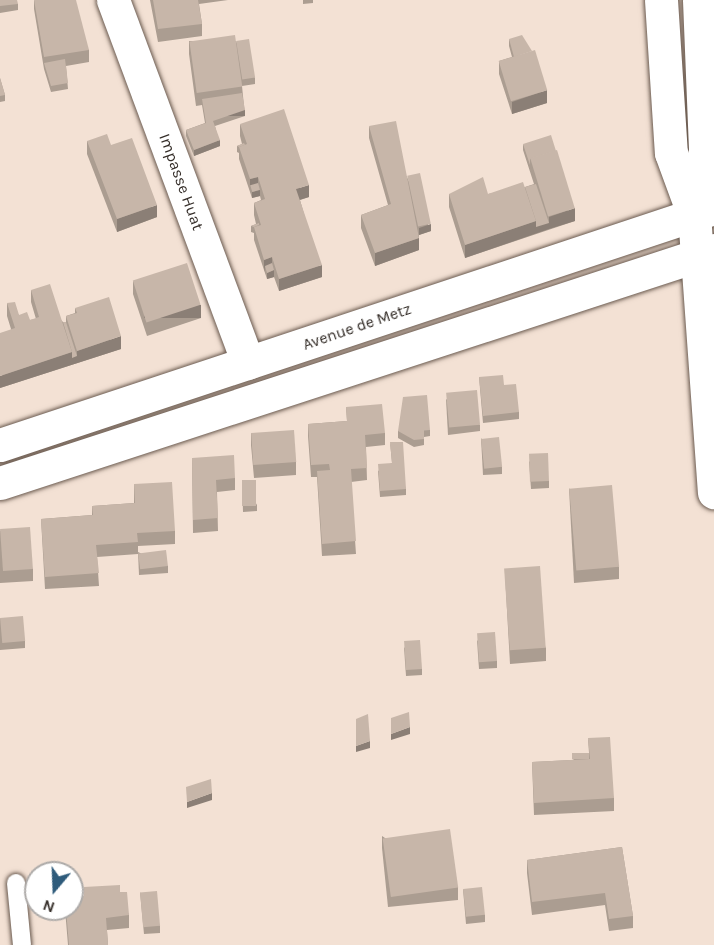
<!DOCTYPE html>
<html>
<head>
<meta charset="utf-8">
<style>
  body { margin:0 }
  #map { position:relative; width:714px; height:945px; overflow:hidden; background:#f3e1d4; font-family:Karla,sans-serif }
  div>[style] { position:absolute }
  .roads { filter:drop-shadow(0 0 2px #6a5a4f) drop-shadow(0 0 2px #6a5a4f) }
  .lane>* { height:18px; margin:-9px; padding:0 9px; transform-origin:9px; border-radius:9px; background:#fff }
  .street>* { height:33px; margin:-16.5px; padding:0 16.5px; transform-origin:16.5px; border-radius:16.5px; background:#fff }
  .primary>* { height:33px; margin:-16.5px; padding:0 16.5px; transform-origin:16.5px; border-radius:16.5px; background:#fff }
  .wall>* { inset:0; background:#ab9d91 }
  .shaded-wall>* { inset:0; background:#8b7f76; transform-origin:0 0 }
  .building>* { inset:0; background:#c7b6a9; transform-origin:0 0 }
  span { translate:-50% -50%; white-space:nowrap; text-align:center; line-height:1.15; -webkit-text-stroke:5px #fff; paint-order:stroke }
  .street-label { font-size:16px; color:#352e29 }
  .north { position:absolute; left:24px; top:861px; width:60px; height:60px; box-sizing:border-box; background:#fff; border:2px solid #aeaba9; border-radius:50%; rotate:199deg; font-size:16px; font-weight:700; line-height:24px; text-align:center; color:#352e29 }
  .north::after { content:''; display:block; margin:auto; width:21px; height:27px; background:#2e5b7b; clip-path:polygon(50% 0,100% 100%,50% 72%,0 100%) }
</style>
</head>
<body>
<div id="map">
  <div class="roads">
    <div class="lane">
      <div style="left:16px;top:883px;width:62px;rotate:84.5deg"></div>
    </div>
    <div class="street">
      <div style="left:113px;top:0;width:387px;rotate:69.6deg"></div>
      <div style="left:661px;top:0;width:153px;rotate:86.3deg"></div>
      <div style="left:671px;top:153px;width:64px;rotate:69.9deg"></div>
      <div style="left:699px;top:0;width:150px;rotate:87.7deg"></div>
      <div style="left:705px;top:150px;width:65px;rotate:99.8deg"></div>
      <div style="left:694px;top:214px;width:279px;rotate:85.9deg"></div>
    </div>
    <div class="primary">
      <div style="left:0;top:445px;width:752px;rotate:-18.36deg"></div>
      <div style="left:0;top:483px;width:751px;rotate:-18.07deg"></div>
    </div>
  </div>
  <div class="wall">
    <div style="clip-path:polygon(0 0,18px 4px,18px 10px,0 13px)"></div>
    <div style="clip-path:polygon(34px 0,89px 50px,89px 62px,66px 66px,68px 89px,51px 92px,44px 69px,34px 9px)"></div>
    <div style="clip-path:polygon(150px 0,228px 0,199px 4px,202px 24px,202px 36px,158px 42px)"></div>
    <div style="clip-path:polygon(303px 0,313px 0,313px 3px,303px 4px)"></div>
    <div style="clip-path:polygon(509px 39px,547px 103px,512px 114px,499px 74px,499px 61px,512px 57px,509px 46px)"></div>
    <div style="clip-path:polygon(189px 41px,236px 41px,255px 78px,255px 84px,242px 86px,245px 116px,215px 126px,220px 146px,194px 156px,186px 136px,186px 130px,205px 123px,202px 105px,196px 106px,189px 54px)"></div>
    <div style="clip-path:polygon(0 78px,5px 95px,5px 101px,0 102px)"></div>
    <div style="clip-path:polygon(240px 124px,309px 197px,300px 200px,322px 277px,279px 291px,274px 277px,267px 279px,254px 240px,254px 233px,251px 232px,251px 226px,256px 224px,254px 215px,254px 203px,261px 200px,260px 196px,252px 198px,239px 159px,239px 153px,237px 152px,237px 146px,242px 144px,240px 136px)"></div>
    <div style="clip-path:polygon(369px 126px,407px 177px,431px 231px,419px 235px,419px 250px,375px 266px,361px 228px,361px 215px,388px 205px,369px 138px)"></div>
    <div style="clip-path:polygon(87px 141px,111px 145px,157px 217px,117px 232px,87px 154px)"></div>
    <div style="clip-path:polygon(523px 144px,575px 221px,465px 258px,449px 207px,449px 194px,488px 194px,525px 187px,534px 184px,523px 150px)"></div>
    <div style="clip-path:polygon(133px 281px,201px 318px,147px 336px,133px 294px)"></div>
    <div style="clip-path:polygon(31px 290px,63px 322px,66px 322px,66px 316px,75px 313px,75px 308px,121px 349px,0 388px,11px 329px,7px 316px,7px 303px,19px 315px,30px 320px,36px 319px,31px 302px)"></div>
    <div style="clip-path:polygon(479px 377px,504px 385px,519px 412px,519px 419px,483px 423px)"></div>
    <div style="clip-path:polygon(446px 399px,480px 425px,480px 431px,448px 435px)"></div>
    <div style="clip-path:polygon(346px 407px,385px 433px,385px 445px,366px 447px,367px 480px,351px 482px,356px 554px,322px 556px,317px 477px,311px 477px,308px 436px,308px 424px,347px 421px)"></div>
    <div style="clip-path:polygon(430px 430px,430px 436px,424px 437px,424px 445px,414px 447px,398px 438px,398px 431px)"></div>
    <div style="clip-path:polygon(251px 433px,296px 462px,296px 475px,254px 478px,251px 445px)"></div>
    <div style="clip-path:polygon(481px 438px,502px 467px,502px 474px,483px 475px)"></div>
    <div style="clip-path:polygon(390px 442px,406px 489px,406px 495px,380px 497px,378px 471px,392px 463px)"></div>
    <div style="clip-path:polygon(192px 458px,235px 478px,235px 490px,217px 492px,218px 531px,193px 533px)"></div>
    <div style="clip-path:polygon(529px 461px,549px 481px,549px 488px,531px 489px)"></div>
    <div style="clip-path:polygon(242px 480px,257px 505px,257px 511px,243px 512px)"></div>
    <div style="clip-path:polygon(134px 484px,175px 531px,175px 544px,138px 546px,138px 554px,97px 557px,99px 586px,45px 589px,41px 519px,92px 515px,92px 506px,134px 503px)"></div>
    <div style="clip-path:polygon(569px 488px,619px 567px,619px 579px,574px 583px)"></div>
    <div style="clip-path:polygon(0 530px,33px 569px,33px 581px,0 583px)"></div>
    <div style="clip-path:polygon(138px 552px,168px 566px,168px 573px,139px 575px)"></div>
    <div style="clip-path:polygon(505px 574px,546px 648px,546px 661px,510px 664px)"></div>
    <div style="clip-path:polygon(0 618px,25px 641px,25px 648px,0 650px)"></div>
    <div style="clip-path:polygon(477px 640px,497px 661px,497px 668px,479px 669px)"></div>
    <div style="clip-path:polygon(404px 647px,422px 669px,422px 675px,406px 676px)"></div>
    <div style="clip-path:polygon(588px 738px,614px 798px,614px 811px,534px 815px,532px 762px,572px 760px,589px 753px)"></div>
    <div style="clip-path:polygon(382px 836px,458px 887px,458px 900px,388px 907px,382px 848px)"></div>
    <div style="clip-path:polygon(622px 847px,633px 916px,633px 928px,609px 931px,605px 905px,532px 915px,527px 873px,527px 860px)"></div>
    <div style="clip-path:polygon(463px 889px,485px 915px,485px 922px,466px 924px)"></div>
    <div style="clip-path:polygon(120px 892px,129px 915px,129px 928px,107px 930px,108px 945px,68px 945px,65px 909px,72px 909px)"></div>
    <div style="clip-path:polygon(140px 892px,160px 926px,160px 933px,144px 934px)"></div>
  </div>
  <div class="shaded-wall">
    <div style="clip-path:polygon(547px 90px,547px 103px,512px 114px,512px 102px)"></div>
    <div style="left:245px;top:110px;width:6px;height:34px;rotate:90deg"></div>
    <div style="clip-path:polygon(220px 140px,220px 146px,194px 156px,194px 150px)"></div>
    <div style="clip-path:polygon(258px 177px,258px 189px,250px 185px,250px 192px,250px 179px)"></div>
    <div style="clip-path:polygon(309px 185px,309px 197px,296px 201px,296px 189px)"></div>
    <div style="clip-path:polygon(260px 190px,260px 196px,252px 198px,252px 192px)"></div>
    <div style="clip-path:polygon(157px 205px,157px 217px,117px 232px,117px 219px)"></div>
    <div style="clip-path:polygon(575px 208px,575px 221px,549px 229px,549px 217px)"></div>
    <div style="clip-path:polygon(536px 221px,549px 223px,549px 229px,465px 258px,465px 245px)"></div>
    <div style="clip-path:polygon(431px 224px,431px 231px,419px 235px,419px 228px)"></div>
    <div style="clip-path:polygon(419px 238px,419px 250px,375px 266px,375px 253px)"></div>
    <div style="clip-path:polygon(272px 257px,272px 270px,265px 266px,264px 272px,264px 260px)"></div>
    <div style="clip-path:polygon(322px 265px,322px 277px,279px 291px,279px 279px)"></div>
    <div style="clip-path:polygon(274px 270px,274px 277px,267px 279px,267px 273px)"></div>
    <div style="left:201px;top:305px;width:13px;height:57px;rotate:90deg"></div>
    <div style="clip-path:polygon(121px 336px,121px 349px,0 388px,0 376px,72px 352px,77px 356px,77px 351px)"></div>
    <div style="clip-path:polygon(410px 727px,410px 734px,391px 740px,391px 734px)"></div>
    <div style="clip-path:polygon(370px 741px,370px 748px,356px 752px,356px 746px)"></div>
    <div style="clip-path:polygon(212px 793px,212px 800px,187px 808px,187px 802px)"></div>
  </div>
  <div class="building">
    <div style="clip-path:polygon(0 0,17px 0,18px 4px,0 6px)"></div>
    <div style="clip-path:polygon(34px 0,76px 0,89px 50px,44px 57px)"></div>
    <div style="clip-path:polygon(153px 0,198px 0,202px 24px,158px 29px)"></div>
    <div style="left:235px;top:35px;width:52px;height:46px;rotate:82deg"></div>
    <div style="clip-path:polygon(522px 35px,532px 51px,514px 57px,509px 39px)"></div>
    <div style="left:249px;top:39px;width:39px;height:13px;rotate:81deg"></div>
    <div style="left:535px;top:50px;width:42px;height:38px;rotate:73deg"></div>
    <div style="clip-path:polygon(65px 59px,68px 83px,51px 86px,44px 63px)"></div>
    <div style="clip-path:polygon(0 78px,5px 95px,0 96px)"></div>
    <div style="clip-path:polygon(242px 93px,245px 110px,213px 121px,220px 140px,194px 150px,186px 130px,206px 123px,202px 99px)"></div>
    <div style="clip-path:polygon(284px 109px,309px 185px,296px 189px,322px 265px,279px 279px,272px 257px,264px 260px,254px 227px,261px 225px,254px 203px,265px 199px,258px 177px,250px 179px,239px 147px,247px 144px,240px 124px)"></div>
    <div style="clip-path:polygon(396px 121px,419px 238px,375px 253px,361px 215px,391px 204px,369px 126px)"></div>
    <div style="clip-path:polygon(107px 134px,111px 145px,132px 138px,157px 205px,117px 219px,87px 141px)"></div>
    <div style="clip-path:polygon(551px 135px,556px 151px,530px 159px,530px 165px,523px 144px)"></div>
    <div style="clip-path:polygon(244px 143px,245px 145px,239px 147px,237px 146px)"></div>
    <div style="left:557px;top:150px;width:61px;height:28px;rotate:73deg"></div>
    <div style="left:420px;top:173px;width:52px;height:13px;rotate:78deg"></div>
    <div style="clip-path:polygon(483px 177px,488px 194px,523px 182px,536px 221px,465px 245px,449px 194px)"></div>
    <div style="left:258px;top:183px;width:7px;height:8px;rotate:74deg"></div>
    <div style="clip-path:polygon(536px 184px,549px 223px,536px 227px,536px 221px,525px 187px)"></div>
    <div style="clip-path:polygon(259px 223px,259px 225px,254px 227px,251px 226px)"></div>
    <div style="left:187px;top:263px;width:44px;height:57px;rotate:72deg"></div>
    <div style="clip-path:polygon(272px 263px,274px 270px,267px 273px,265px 266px)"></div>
    <div style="clip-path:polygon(50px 284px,72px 352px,0 376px,0 333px,15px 328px,7px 303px,15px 302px,19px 315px,27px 312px,30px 320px,39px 317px,31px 290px)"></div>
    <div style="clip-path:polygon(109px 297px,121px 336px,77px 351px,66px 316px,77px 313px,75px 308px)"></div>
    <div style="clip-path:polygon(63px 322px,66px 322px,77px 356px,72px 358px,72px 352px)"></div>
    <div style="clip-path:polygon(503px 375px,504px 385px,516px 384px,519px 412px,483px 416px,479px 377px)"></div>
    <div style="left:477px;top:390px;width:35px;height:31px;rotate:85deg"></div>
    <div style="clip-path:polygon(427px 395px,430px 430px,424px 430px,424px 439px,414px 440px,398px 431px,403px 397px)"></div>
    <div style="clip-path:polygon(382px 404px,385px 433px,365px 435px,367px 468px,351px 469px,356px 541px,322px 544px,317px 471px,330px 470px,329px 464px,311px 465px,308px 424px,347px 421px,346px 407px)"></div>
    <div style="left:294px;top:430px;width:32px;height:43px;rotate:86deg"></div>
    <div style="left:499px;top:437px;width:30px;height:18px;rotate:84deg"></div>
    <div style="clip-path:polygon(390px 442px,403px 442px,406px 489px,380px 491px,378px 464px,392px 463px)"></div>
    <div style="left:548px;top:453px;width:28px;height:19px;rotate:88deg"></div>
    <div style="clip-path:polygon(234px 455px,235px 478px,216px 480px,218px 518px,193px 520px,192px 458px)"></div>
    <div style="left:242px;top:480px;width:14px;height:26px"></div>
    <div style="clip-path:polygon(172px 482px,175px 531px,137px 533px,138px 542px,96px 545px,99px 573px,45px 577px,41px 519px,93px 515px,92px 506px,135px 503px,134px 484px)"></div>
    <div style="left:612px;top:485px;width:82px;height:43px;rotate:85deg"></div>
    <div style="left:30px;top:527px;width:42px;height:30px;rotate:86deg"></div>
    <div style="left:166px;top:550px;width:16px;height:28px;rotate:83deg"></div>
    <div style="left:540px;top:566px;width:82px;height:36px;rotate:86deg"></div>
    <div style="left:23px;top:616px;width:25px;height:23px;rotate:85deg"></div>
    <div style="left:495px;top:632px;width:29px;height:18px;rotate:86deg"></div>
    <div style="left:420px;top:640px;width:29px;height:16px;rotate:86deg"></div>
    <div style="clip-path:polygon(409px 712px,410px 727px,391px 734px,391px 718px)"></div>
    <div style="clip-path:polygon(368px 714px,370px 741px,356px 746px,356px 719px)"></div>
    <div style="clip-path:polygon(610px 737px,614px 798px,534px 803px,532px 762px,590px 759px,588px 738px)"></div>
    <div style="left:589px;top:753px;width:6px;height:17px;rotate:90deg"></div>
    <div style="clip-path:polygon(211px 779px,212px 793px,187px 802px,186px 787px)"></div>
    <div style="left:450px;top:829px;width:59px;height:68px;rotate:82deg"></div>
    <div style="clip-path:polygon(622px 847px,633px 916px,609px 919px,605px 893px,532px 902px,527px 860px)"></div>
    <div style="clip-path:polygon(120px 885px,120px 892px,127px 892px,129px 915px,106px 918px,108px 945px,69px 945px,66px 909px,72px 909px,72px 897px,84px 896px,84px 887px)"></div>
    <div style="left:482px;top:887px;width:28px;height:19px;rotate:84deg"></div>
    <div style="left:157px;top:891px;width:35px;height:17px;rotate:85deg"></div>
  </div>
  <div class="street-label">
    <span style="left:181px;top:182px;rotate:70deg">Impasse Huat</span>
    <span style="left:357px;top:327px;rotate:-19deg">Avenue de Metz</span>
  </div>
  <div class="north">N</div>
</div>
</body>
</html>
